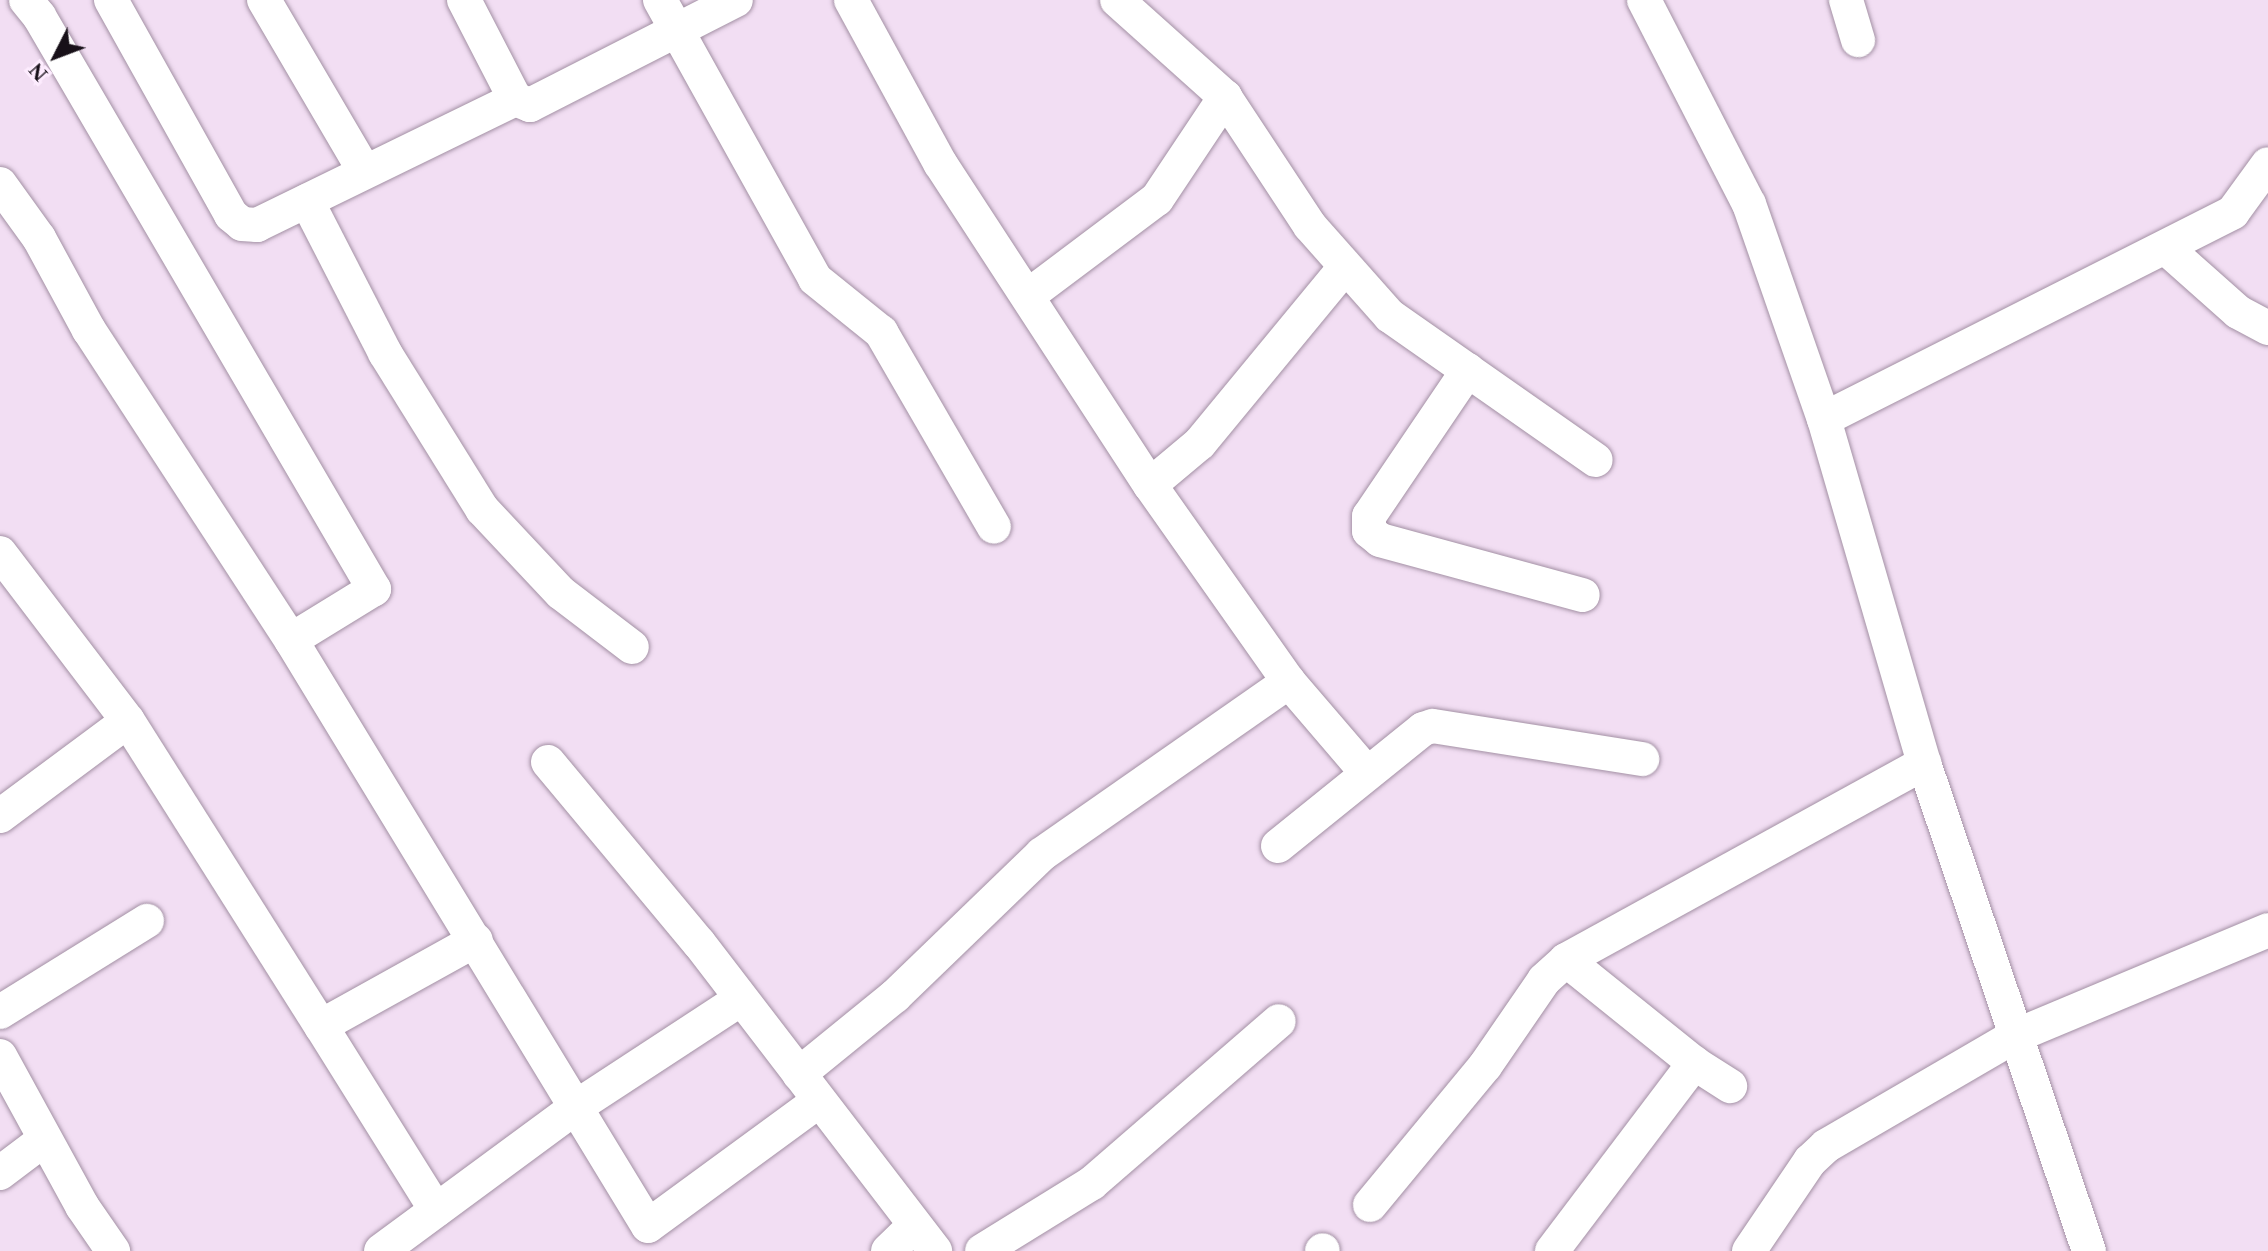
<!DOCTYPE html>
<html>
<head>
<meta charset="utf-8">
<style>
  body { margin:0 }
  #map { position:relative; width:2268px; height:1251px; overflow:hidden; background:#f2def3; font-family:"Times New Roman",serif }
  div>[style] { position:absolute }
  .roads { filter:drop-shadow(0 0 2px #a390a4) drop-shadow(0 0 2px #a390a4) }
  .street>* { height:34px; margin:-17px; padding:0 17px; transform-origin:17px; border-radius:17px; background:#fff }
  span { translate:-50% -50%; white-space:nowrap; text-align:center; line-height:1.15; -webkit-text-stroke:7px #fdecfe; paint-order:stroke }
  .north { position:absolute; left:16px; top:16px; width:80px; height:80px; -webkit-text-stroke:6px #fdecfe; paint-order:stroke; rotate:228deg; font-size:22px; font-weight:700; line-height:32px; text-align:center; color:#171018 }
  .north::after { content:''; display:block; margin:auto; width:28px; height:36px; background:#171018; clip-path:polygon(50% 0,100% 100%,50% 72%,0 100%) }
</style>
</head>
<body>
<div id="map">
  <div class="roads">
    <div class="street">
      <div style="left:26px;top:0;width:21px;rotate:51deg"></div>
      <div style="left:39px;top:16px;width:664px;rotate:59.69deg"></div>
      <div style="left:374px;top:589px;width:97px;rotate:148.4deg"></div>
      <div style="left:111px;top:0;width:246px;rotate:60.8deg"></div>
      <div style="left:231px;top:215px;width:14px;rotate:39deg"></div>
      <div style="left:242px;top:224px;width:15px;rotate:4deg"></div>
      <div style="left:257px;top:225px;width:287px;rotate:-26deg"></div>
      <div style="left:264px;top:0;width:199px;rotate:59.6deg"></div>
      <div style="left:464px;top:0;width:111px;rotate:62.7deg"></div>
      <div style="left:515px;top:99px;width:16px;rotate:22deg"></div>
      <div style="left:530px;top:105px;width:231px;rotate:-27deg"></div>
      <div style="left:660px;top:0;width:319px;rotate:60.9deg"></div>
      <div style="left:815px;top:279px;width:85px;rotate:38.8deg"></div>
      <div style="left:881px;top:332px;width:225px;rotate:59.9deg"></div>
      <div style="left:851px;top:0;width:186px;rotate:61.4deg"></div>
      <div style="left:940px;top:163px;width:384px;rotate:56.9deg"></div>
      <div style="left:1150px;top:485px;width:241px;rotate:54.8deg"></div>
      <div style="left:1289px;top:682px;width:120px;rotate:49.4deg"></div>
      <div style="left:1117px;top:0;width:145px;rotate:41.9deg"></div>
      <div style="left:1225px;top:97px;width:154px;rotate:56.6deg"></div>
      <div style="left:1310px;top:226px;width:120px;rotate:48.4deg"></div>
      <div style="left:1390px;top:316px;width:251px;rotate:35deg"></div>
      <div style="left:1644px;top:0;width:229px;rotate:62.8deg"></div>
      <div style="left:1749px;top:204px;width:228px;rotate:70.8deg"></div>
      <div style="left:1824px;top:419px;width:358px;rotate:73.8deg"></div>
      <div style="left:1924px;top:763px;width:515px;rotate:71.32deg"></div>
      <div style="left:1846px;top:0;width:42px;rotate:73.3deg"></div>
      <div style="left:0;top:184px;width:67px;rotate:54.2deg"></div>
      <div style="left:39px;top:238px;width:105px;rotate:61.5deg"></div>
      <div style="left:89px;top:330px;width:370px;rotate:56.9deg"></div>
      <div style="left:291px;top:640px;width:686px;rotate:58.65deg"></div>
      <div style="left:648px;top:1226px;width:212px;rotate:-36.2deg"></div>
      <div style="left:307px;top:201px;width:171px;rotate:62.8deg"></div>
      <div style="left:385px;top:353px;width:184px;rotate:58.1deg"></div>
      <div style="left:482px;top:509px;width:115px;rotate:46.8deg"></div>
      <div style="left:561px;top:593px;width:89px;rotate:37.3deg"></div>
      <div style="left:2166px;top:248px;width:96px;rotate:41.6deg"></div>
      <div style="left:2238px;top:312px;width:34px;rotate:28deg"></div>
      <div style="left:1029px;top:295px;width:160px;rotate:-36.9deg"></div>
      <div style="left:1157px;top:199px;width:123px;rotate:-56.3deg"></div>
      <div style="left:1468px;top:370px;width:176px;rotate:124.1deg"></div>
      <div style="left:1369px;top:516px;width:15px;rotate:90deg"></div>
      <div style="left:1369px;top:531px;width:14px;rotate:39deg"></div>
      <div style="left:1380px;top:540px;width:210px;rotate:15.2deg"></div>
      <div style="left:1824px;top:419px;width:458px;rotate:-26.8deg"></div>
      <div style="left:2233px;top:212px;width:59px;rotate:-53.9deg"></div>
      <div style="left:1150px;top:485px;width:65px;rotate:-40deg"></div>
      <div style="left:1200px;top:443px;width:228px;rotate:-50.5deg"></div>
      <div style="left:0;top:553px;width:211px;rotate:52.7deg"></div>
      <div style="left:548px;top:762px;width:236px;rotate:50.2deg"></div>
      <div style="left:699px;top:943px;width:388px;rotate:52.5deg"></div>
      <div style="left:0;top:816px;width:159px;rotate:-36.6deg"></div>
      <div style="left:128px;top:721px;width:361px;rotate:57.7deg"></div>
      <div style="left:321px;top:1026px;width:177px;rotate:-29deg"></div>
      <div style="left:1278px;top:846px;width:186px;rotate:-38.9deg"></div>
      <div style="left:1423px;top:729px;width:10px;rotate:-17deg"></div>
      <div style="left:1433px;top:726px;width:212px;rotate:9deg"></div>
      <div style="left:1566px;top:960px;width:164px;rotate:38.8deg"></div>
      <div style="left:1694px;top:1063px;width:43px;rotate:32.6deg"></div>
      <div style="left:0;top:1012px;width:173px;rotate:-31.8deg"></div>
      <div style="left:321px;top:1026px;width:217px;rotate:58deg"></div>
      <div style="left:0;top:1056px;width:171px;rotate:61.3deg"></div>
      <div style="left:82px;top:1206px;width:55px;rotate:55.4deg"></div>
      <div style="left:799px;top:1074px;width:124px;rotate:-39.1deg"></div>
      <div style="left:895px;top:996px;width:204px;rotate:-44deg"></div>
      <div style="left:1042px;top:854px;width:301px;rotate:-34.9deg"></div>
      <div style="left:0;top:1173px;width:56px;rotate:-37.1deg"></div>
      <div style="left:1370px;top:1205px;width:180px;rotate:-50.4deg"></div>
      <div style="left:1485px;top:1066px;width:104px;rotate:-55.5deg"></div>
      <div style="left:1544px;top:980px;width:30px;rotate:-42deg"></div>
      <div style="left:1566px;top:960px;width:409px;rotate:-28.8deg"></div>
      <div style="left:381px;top:1251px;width:242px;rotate:-36.4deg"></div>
      <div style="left:576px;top:1107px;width:197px;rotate:-33.2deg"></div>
      <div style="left:888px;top:1251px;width:37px;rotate:-44deg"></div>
      <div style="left:982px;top:1251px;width:129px;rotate:-31.7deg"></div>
      <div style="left:1092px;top:1183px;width:247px;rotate:-40.9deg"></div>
      <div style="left:1322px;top:1251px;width:1px;rotate:-45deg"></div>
      <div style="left:1552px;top:1251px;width:236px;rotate:-52.9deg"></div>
      <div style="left:1749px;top:1251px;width:109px;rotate:-55.9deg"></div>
      <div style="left:1810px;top:1161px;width:22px;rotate:-43deg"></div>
      <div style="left:1826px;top:1146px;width:219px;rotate:-30.2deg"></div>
      <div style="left:2015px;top:1036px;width:274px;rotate:-22.7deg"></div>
    </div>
  </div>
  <div class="north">N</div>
</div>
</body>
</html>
